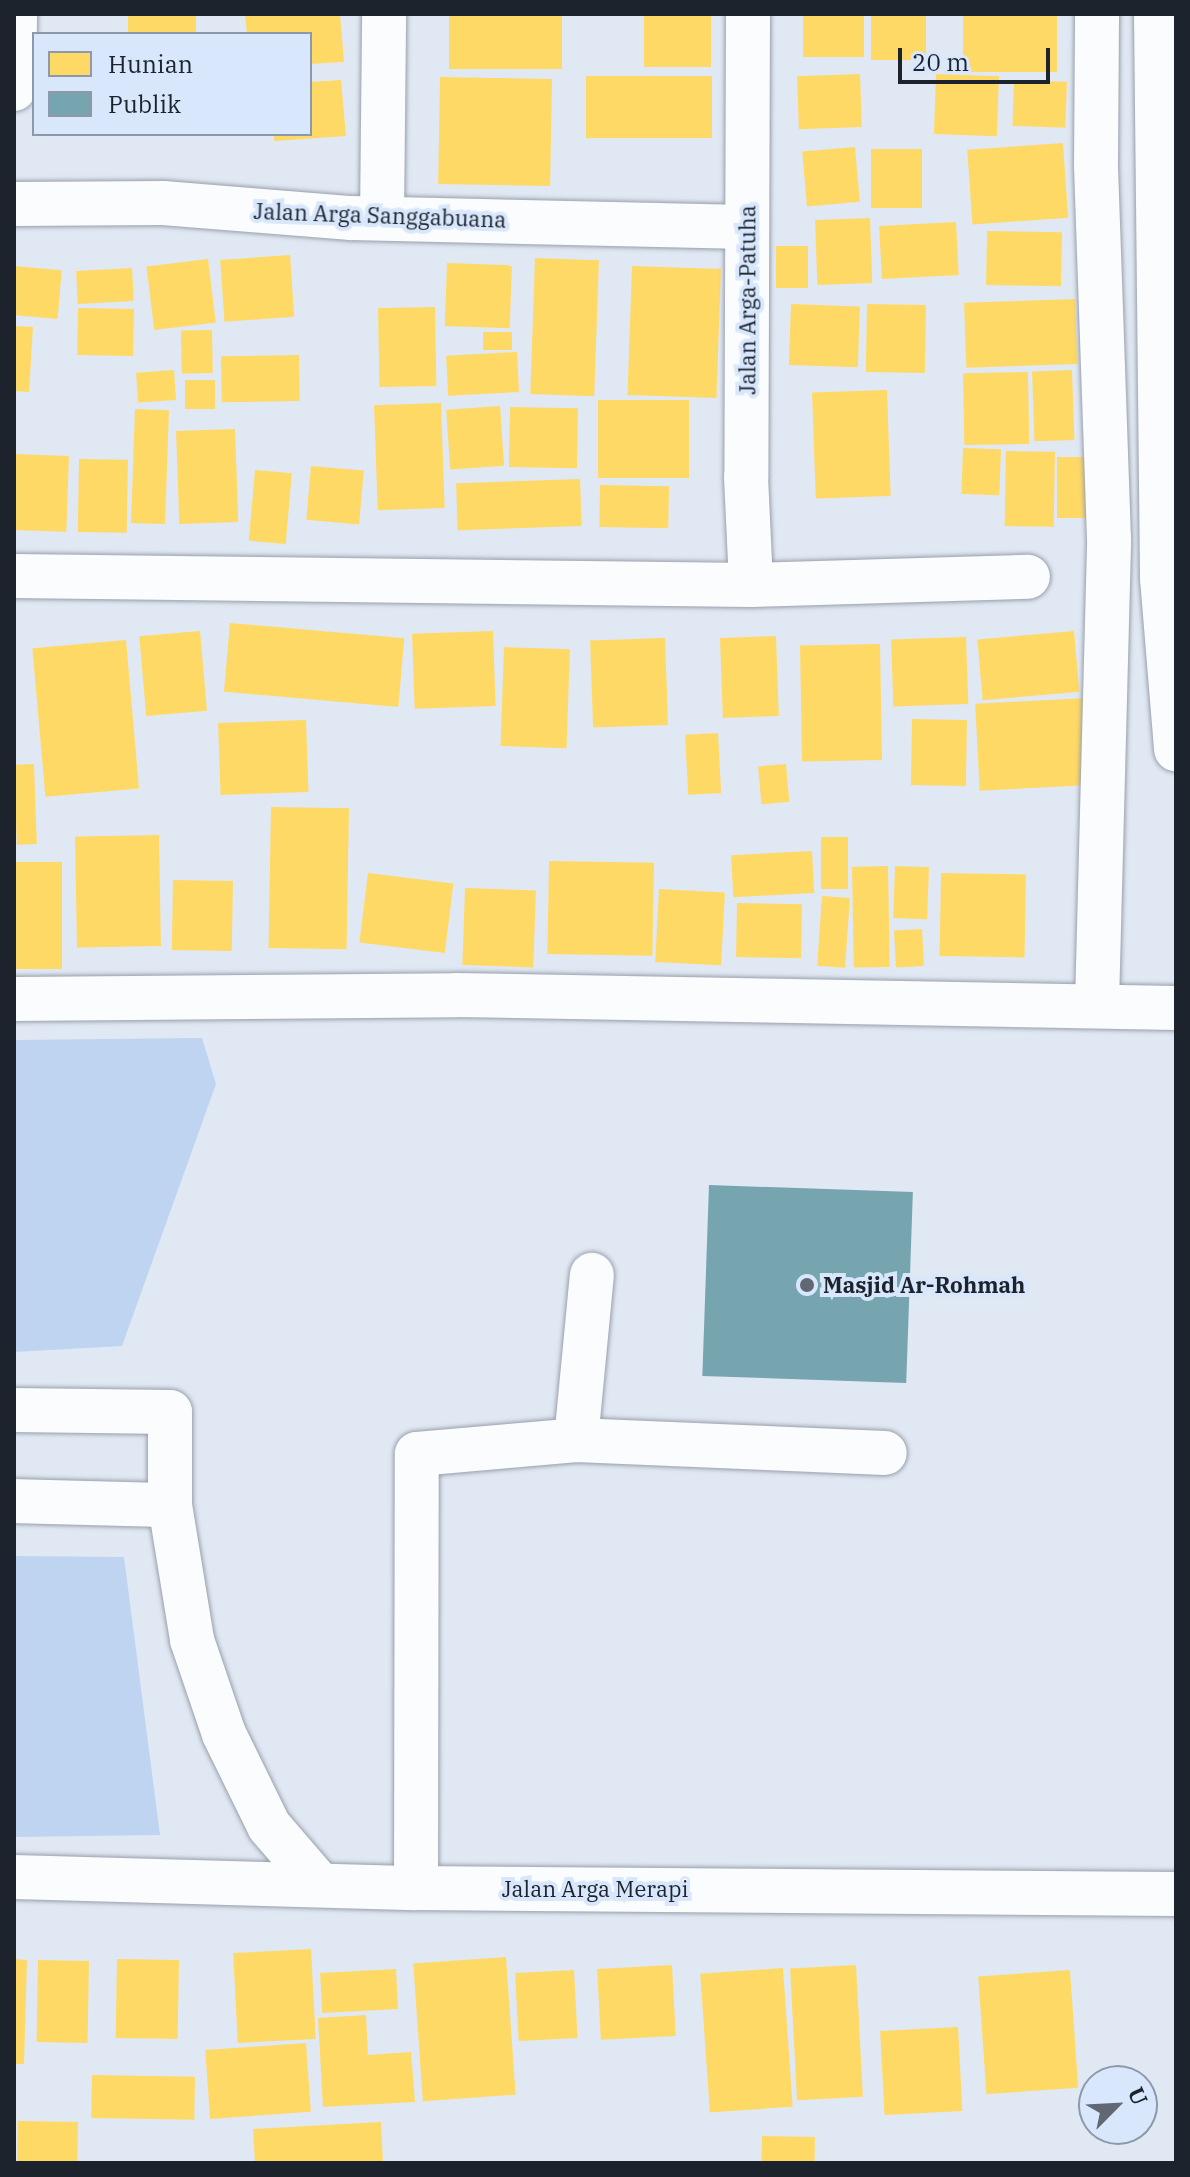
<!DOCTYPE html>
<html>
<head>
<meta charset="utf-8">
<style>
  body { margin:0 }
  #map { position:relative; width:1190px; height:2177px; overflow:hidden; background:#e0e8f4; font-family:"IBM Plex Serif",serif }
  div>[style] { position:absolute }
  .green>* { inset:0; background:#bfd4f0 }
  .homes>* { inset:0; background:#ffd966; transform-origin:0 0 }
  .public>* { inset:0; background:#76a5af; transform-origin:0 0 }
  .roads { filter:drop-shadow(0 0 2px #99a0aa) drop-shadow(0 0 2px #99a0aa) }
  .minor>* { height:44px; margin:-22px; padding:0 22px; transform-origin:22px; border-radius:22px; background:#fafcfd }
  .dots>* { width:22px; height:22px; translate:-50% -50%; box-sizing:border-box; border:4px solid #d8e7fc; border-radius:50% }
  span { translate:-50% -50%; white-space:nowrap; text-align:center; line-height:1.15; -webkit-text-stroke:8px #d8e7fc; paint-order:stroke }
  .street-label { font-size:22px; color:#1c232d }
  .poi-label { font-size:22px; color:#1c232d; font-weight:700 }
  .left { translate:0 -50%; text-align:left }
  .frame { position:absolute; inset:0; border:16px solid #1c232d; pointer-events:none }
  .legend { position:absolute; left:32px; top:32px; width:280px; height:104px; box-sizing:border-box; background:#d8e7fc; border:2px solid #8d99a9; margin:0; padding:10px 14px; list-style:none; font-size:24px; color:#1c232d }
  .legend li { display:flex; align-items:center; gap:16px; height:40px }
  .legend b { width:40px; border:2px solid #8d99a9 }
  .north { position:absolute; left:1078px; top:2065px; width:80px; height:80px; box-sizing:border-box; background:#d8e7fc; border:2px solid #8d99a9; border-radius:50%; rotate:66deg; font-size:22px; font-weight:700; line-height:32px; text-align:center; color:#1c232d }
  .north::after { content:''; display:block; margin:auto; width:28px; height:36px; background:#616873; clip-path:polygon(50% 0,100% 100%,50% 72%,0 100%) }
  .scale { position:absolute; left:898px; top:48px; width:152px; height:36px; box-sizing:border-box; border:4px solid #1c232d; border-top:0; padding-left:10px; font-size:24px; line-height:28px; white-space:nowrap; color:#1c232d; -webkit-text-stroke:6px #d8e7fc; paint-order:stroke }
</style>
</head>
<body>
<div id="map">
  <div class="green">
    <div style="clip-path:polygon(202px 1038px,216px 1084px,122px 1346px,14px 1352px,14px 1040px)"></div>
    <div style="clip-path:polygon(14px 1556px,124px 1557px,160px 1835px,14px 1837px)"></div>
  </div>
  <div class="homes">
    <div style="left:128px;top:14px;width:68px;height:20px"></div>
    <div style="clip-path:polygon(245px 14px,340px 14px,344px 62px,310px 64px,310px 34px,247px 34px)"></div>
    <div style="left:449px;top:14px;width:113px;height:55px"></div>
    <div style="left:644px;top:14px;width:67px;height:53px"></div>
    <div style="left:803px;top:14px;width:61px;height:43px"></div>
    <div style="left:871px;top:14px;width:55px;height:46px"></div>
    <div style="left:963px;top:14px;width:94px;height:58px"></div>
    <div style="left:860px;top:74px;width:53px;height:63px;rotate:88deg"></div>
    <div style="left:936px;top:74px;width:63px;height:60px;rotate:2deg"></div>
    <div style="left:586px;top:76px;width:126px;height:62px"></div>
    <div style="left:440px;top:77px;width:112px;height:107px;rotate:1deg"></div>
    <div style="clip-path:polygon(341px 80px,346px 136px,274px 141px,274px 134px,310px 134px,310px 82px)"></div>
    <div style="left:1014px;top:80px;width:53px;height:46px;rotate:2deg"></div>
    <div style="left:1063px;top:143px;width:75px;height:96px;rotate:86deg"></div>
    <div style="left:855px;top:147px;width:55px;height:53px;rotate:85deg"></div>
    <div style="left:871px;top:149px;width:51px;height:59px"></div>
    <div style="left:870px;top:218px;width:65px;height:55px;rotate:88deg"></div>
    <div style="left:956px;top:222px;width:53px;height:77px;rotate:87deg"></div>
    <div style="left:987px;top:231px;width:75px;height:54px;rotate:1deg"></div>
    <div style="left:776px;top:246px;width:32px;height:42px"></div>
    <div style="left:290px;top:255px;width:62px;height:70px;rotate:86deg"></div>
    <div style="left:535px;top:258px;width:64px;height:136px;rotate:2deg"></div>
    <div style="left:208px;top:259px;width:64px;height:62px;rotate:83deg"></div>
    <div style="left:447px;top:263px;width:65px;height:63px;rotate:2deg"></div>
    <div style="left:14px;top:266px;width:48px;height:49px;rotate:5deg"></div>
    <div style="left:632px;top:266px;width:89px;height:129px;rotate:2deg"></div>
    <div style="left:132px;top:268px;width:33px;height:56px;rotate:87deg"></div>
    <div style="left:1075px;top:299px;width:65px;height:111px;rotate:88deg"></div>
    <div style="left:791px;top:304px;width:69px;height:61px;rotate:2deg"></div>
    <div style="left:867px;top:304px;width:59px;height:68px;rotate:1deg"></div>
    <div style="left:435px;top:307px;width:79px;height:57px;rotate:89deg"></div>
    <div style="left:78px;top:308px;width:56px;height:47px;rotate:1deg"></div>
    <div style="clip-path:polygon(14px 326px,33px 327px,29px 392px,14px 391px)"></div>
    <div style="left:212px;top:330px;width:43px;height:31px;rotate:89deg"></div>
    <div style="left:483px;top:332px;width:29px;height:18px"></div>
    <div style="left:517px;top:352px;width:40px;height:71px;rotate:87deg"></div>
    <div style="left:299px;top:355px;width:46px;height:78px;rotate:89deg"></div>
    <div style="left:174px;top:370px;width:30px;height:38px;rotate:86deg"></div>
    <div style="left:1072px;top:370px;width:70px;height:40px;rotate:88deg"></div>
    <div style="left:1028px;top:372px;width:72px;height:65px;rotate:89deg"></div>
    <div style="left:215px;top:380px;width:29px;height:30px;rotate:90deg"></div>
    <div style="left:887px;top:390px;width:106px;height:75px;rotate:88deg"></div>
    <div style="left:598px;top:400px;width:91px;height:78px"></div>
    <div style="left:441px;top:403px;width:105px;height:67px;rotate:88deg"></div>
    <div style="left:500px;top:406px;width:60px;height:54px;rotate:86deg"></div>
    <div style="left:510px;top:407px;width:68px;height:60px;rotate:1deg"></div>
    <div style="left:135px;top:409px;width:34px;height:114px;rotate:2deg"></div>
    <div style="left:235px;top:429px;width:93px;height:59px;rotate:88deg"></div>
    <div style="left:963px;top:448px;width:38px;height:46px;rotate:2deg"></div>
    <div style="left:1006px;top:451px;width:49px;height:75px;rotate:1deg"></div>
    <div style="left:14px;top:454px;width:55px;height:76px;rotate:2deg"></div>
    <div style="left:1057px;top:457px;width:30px;height:61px"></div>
    <div style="left:79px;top:459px;width:49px;height:73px;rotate:1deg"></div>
    <div style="left:311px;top:466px;width:53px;height:54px;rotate:5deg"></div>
    <div style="left:255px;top:470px;width:37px;height:71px;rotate:5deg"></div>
    <div style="left:580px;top:479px;width:47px;height:124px;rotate:88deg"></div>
    <div style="left:600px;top:485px;width:69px;height:42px;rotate:1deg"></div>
    <div style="left:230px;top:623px;width:175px;height:69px;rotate:5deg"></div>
    <div style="left:200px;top:631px;width:80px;height:61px;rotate:85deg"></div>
    <div style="left:493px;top:631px;width:75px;height:81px;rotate:88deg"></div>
    <div style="left:1074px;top:631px;width:61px;height:97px;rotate:85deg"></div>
    <div style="left:776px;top:636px;width:80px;height:56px;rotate:88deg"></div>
    <div style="left:966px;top:637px;width:67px;height:75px;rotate:88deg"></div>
    <div style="left:665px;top:638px;width:87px;height:75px;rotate:88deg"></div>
    <div style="left:126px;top:640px;width:149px;height:94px;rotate:85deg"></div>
    <div style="left:880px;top:644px;width:116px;height:80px;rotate:89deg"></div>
    <div style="left:504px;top:647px;width:66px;height:99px;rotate:2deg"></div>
    <div style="left:1086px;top:698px;width:87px;height:111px;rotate:87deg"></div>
    <div style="left:912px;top:719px;width:55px;height:66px;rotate:1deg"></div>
    <div style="left:306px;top:720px;width:72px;height:88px;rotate:88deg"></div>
    <div style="left:718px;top:733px;width:60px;height:33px;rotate:87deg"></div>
    <div style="left:34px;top:764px;width:80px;height:20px;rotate:88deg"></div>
    <div style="left:786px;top:764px;width:38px;height:28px;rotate:85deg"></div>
    <div style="left:271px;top:807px;width:78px;height:141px;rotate:1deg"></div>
    <div style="left:159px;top:835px;width:111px;height:84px;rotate:89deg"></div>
    <div style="left:821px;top:837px;width:27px;height:52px"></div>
    <div style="left:812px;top:851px;width:42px;height:81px;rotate:87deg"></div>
    <div style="left:549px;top:861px;width:105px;height:93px;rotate:1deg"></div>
    <div style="left:14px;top:862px;width:48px;height:107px"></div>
    <div style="left:888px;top:866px;width:101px;height:36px;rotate:89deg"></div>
    <div style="left:895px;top:866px;width:34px;height:52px;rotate:2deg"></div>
    <div style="left:368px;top:873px;width:86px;height:70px;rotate:7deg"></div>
    <div style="left:941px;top:873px;width:85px;height:83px;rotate:1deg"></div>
    <div style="left:173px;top:880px;width:60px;height:70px;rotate:1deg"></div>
    <div style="left:465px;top:888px;width:71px;height:77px;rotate:2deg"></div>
    <div style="left:659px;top:889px;width:66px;height:73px;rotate:3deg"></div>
    <div style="left:822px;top:896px;width:28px;height:70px;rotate:4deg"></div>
    <div style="left:737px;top:903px;width:65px;height:54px;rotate:1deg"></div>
    <div style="left:922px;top:929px;width:37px;height:28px;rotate:87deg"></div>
    <div style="left:311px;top:1949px;width:90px;height:78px;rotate:87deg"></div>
    <div style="left:506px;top:1957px;width:138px;height:93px;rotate:86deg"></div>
    <div style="clip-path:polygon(14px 1959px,27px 1960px,24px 2064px,14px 2064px)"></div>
    <div style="left:117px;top:1959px;width:62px;height:79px;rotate:1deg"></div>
    <div style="left:38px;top:1960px;width:51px;height:82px;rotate:1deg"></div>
    <div style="left:672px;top:1965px;width:71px;height:75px;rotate:87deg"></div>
    <div style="left:856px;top:1965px;width:132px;height:66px;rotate:87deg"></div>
    <div style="left:783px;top:1968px;width:139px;height:83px;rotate:86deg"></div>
    <div style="left:396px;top:1969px;width:40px;height:76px;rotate:87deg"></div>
    <div style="left:574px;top:1970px;width:68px;height:59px;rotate:87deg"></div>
    <div style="left:1070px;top:1970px;width:118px;height:92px;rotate:86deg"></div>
    <div style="clip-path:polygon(366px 2015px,368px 2055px,411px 2052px,415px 2102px,323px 2107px,318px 2018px)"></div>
    <div style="left:958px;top:2027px;width:84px;height:78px;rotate:87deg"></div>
    <div style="left:306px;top:2043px;width:69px;height:101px;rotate:86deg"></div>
    <div style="left:92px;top:2075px;width:103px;height:43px;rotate:1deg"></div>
    <div style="left:18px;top:2121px;width:60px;height:42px;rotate:1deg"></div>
    <div style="clip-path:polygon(381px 2122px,383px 2163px,255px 2163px,253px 2129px)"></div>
    <div style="left:762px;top:2136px;width:53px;height:27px;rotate:1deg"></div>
  </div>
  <div class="public">
    <div style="left:709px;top:1185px;width:204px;height:191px;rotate:2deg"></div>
  </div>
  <div class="roads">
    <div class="minor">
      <div style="left:748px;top:14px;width:463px;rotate:90.2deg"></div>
      <div style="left:746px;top:477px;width:108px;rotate:87.3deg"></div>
      <div style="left:1156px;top:14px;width:564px;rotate:89.39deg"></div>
      <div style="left:1162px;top:578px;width:172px;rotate:85.3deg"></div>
      <div style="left:14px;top:89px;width:75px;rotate:-89.2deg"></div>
      <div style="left:14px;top:204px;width:149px;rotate:-0.4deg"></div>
      <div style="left:163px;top:203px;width:189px;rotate:4.6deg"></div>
      <div style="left:351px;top:218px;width:396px;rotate:1.3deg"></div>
      <div style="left:382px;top:218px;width:204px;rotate:-89.4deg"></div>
      <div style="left:14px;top:576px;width:737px;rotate:0.7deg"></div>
      <div style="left:751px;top:585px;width:277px;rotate:-1.7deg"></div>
      <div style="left:14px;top:999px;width:442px;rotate:-0.5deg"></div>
      <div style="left:456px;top:995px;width:720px;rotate:1.03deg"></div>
      <div style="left:1097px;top:1004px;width:465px;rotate:-88.5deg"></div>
      <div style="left:1109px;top:539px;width:375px;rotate:-92deg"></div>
      <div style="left:1096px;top:164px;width:150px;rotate:-89.6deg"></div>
      <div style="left:14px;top:1410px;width:156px;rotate:0.7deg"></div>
      <div style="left:170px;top:1412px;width:93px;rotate:90deg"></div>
      <div style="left:170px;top:1505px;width:137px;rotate:80.7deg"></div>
      <div style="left:192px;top:1640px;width:99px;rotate:71.2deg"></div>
      <div style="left:224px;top:1734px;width:102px;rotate:63.9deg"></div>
      <div style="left:269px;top:1826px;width:77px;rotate:49.2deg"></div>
      <div style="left:576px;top:1440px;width:166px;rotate:-84.5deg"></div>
      <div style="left:14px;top:1501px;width:156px;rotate:1.5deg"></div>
      <div style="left:14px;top:1877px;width:402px;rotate:1.6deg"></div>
      <div style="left:416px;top:1888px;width:760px;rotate:0.45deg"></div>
      <div style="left:416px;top:1888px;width:434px;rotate:-89.9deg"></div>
      <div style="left:417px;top:1454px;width:160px;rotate:-5deg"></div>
      <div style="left:576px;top:1440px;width:309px;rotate:2.4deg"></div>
    </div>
  </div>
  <div class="dots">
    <div style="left:807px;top:1285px;background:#616873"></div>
  </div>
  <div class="street-label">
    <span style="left:380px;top:215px;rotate:2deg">Jalan Arga Sanggabuana</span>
    <span style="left:747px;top:300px;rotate:-90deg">Jalan Arga-Patuha</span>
    <span style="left:595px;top:1889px">Jalan Arga Merapi</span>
  </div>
  <div class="poi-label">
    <span class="left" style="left:823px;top:1285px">Masjid Ar-Rohmah</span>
  </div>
  <div class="frame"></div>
  <ul class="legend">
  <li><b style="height:22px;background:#ffd966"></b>Hunian</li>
  <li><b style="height:22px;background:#76a5af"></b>Publik</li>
  </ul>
  <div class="north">U</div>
  <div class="scale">20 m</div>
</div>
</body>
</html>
